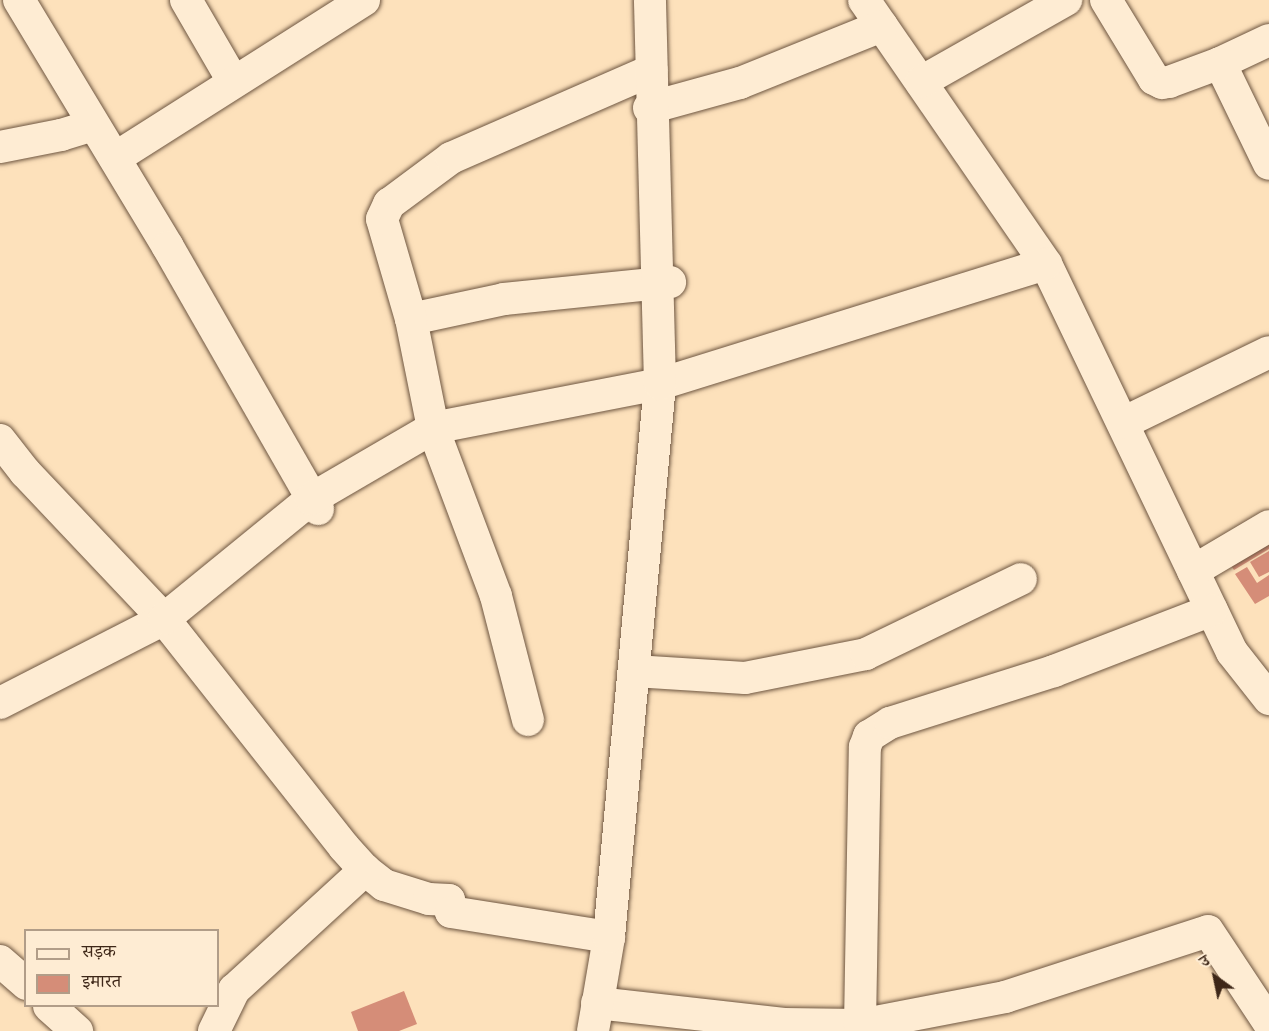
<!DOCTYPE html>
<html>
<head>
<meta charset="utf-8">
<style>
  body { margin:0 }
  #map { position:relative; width:1269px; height:1031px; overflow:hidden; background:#fde1bb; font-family:"IM FELL English","Noto Serif Devanagari",serif }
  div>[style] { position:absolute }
  .building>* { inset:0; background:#d58d78 }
  .roads { filter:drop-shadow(0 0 2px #6e5641) drop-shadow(0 0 2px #6e5641) }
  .minor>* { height:32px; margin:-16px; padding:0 16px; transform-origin:16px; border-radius:16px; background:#feecd3 }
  span { translate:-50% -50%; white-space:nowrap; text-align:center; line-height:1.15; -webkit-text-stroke:6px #feecd3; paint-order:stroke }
  .legend { position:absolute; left:24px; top:929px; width:195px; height:78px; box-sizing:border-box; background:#feecd3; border:2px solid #b19d88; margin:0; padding:8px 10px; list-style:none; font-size:18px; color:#3e2718 }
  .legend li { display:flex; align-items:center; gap:12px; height:30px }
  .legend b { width:30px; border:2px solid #b19d88 }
  .north { position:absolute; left:1185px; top:947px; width:60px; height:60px; -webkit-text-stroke:4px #feecd3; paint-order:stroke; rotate:327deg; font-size:16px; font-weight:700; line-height:24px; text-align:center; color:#3e2718 }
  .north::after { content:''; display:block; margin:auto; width:21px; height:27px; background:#3e2718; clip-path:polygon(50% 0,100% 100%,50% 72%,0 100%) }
</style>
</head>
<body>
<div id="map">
  <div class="building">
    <div style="clip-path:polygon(1269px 535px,1269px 549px,1234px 570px,1227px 560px)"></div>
    <div style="clip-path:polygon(1269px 551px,1269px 572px,1259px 577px,1250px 562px)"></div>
    <div style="clip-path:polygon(1247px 567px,1257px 583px,1269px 575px,1269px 596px,1255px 604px,1235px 574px)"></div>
    <div style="clip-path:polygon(404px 991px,417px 1024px,399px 1031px,358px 1031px,351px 1012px)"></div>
  </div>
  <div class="roads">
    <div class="minor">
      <div style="left:19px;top:0;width:288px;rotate:58.9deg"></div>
      <div style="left:168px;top:247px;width:302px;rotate:60.2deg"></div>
      <div style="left:186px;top:0;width:94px;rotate:59.9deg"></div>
      <div style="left:864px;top:0;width:321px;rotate:55.4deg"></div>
      <div style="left:1046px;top:264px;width:430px;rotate:64.4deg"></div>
      <div style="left:1232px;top:652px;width:60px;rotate:51.8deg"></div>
      <div style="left:1106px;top:0;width:92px;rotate:58.7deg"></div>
      <div style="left:1154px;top:79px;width:9px;rotate:27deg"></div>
      <div style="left:1162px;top:83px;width:7px;rotate:-8deg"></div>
      <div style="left:1169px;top:82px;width:54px;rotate:-20.4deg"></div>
      <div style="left:1269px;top:40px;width:54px;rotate:154.9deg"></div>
      <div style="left:1220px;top:63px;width:112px;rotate:64.1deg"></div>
      <div style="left:921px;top:82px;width:167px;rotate:-29.5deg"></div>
      <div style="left:649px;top:108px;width:94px;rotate:-15.4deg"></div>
      <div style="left:740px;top:83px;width:153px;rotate:-21.9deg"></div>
      <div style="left:0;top:147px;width:62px;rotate:-11.1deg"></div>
      <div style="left:61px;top:135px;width:34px;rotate:-17deg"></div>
      <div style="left:115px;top:158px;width:295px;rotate:-32.4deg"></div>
      <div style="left:411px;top:319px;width:95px;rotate:-12.1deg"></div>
      <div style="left:504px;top:299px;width:167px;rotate:-5.8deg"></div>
      <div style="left:1123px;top:423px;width:162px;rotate:-25.9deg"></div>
      <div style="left:0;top:440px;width:41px;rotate:52deg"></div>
      <div style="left:25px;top:472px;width:202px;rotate:46.6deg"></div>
      <div style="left:164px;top:619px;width:290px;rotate:51.7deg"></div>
      <div style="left:344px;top:847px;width:31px;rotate:48deg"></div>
      <div style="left:365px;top:870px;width:24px;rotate:38deg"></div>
      <div style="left:384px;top:885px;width:47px;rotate:17.3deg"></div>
      <div style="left:429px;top:899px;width:20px;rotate:3deg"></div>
      <div style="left:449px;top:900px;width:12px;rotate:81deg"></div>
      <div style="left:451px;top:912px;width:160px;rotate:9deg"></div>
      <div style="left:1193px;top:571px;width:88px;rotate:-30.6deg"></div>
      <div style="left:634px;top:671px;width:111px;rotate:3.6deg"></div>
      <div style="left:745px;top:678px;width:123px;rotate:-11.2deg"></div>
      <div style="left:866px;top:654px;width:172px;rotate:-25.8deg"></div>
      <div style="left:0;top:703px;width:184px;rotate:-27.1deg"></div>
      <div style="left:164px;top:619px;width:190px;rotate:-39.2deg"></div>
      <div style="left:311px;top:499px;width:141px;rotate:-30.2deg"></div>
      <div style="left:433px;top:428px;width:231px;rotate:-11deg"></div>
      <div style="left:660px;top:384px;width:404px;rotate:-17.3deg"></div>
      <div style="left:528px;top:720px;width:128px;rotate:-104.5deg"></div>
      <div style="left:496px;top:596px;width:179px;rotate:-110.6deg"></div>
      <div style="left:433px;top:428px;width:111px;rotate:-101.4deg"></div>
      <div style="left:411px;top:319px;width:104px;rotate:-106.2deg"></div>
      <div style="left:382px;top:219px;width:17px;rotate:-65deg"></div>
      <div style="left:389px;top:204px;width:77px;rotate:-36.6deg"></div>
      <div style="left:451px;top:158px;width:219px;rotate:-23.6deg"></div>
      <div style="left:0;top:961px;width:35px;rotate:41deg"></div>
      <div style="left:597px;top:1003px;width:188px;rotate:6.4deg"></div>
      <div style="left:784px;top:1024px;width:76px;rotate:0.8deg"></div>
      <div style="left:860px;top:1025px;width:148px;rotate:-10.9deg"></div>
      <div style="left:1005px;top:997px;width:213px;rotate:-18deg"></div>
      <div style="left:1208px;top:931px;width:110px;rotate:56.5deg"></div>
      <div style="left:49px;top:1006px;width:38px;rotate:42deg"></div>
      <div style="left:214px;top:1031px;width:46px;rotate:-64deg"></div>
      <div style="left:234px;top:990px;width:178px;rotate:-42.5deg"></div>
      <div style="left:593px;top:1031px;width:95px;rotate:-80.3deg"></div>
      <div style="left:609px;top:937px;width:555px;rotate:-84.73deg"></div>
      <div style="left:660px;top:384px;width:384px;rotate:-91.5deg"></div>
      <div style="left:863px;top:1031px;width:7px;rotate:-117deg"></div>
      <div style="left:860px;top:1025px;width:278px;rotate:-89deg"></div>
      <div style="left:865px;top:747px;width:12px;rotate:-70deg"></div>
      <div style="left:869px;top:736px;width:25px;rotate:-32deg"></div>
      <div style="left:890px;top:723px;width:172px;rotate:-17.6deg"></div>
      <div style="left:1054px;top:671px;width:169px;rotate:-21.1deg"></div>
    </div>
  </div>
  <ul class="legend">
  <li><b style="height:8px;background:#feecd3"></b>सड़क</li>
  <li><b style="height:16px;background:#d58d78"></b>इमारत</li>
  </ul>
  <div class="north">उ</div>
</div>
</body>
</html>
